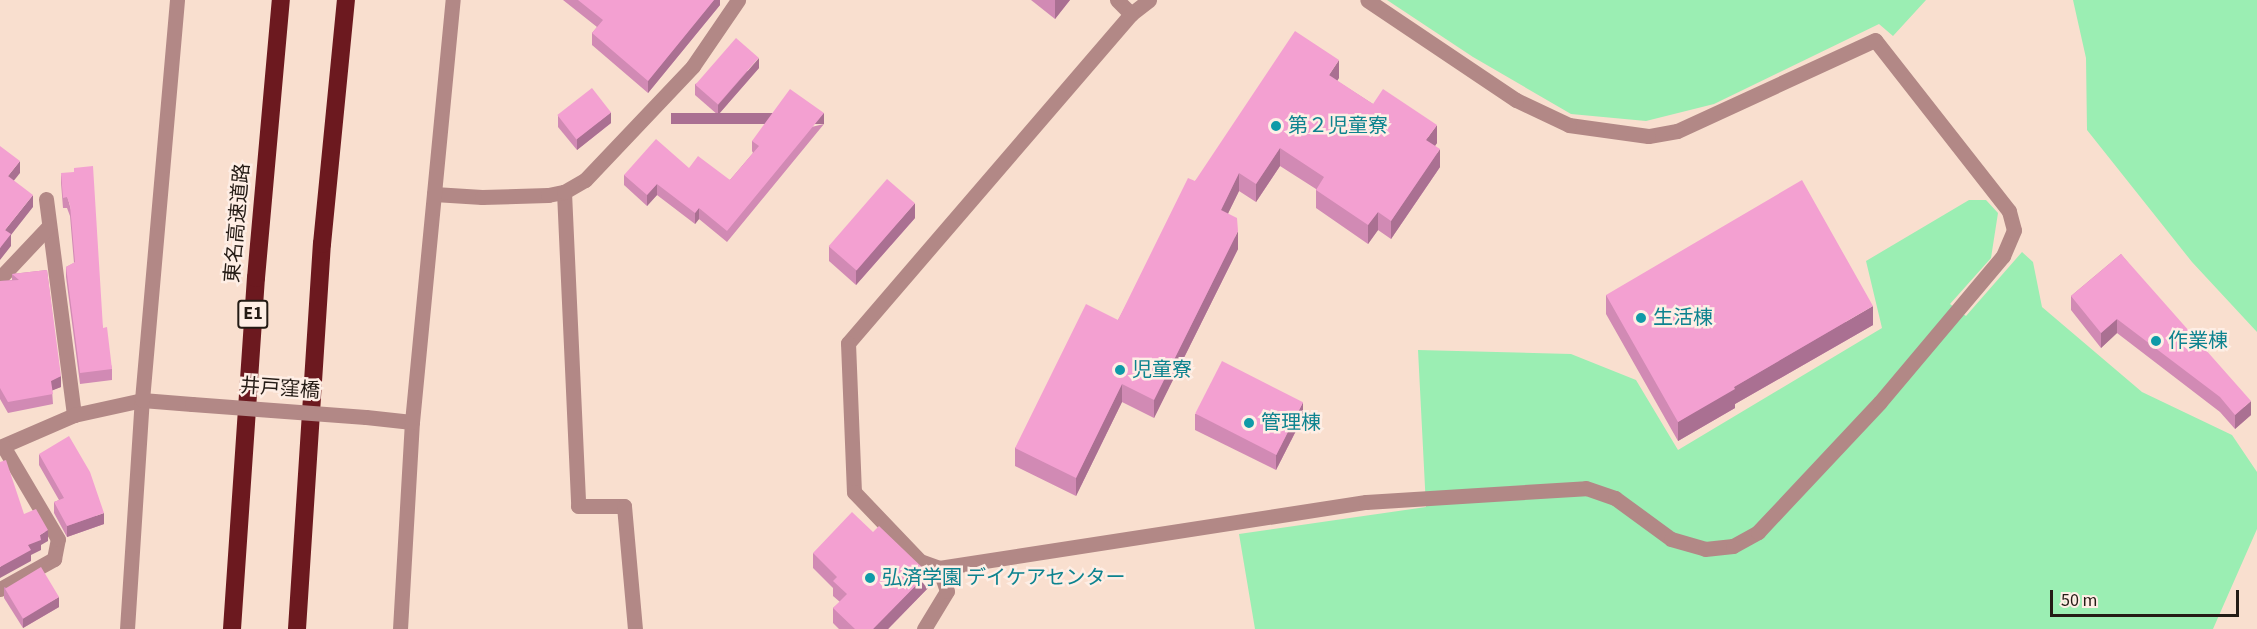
<!DOCTYPE html>
<html>
<head>
<meta charset="utf-8">
<style>
  body { margin:0 }
  #map { position:relative; width:2257px; height:629px; overflow:hidden; background:#f9dfcf; font-family:"Source Sans 3","Noto Sans JP",sans-serif }
  div>[style] { position:absolute }
  .green>* { inset:0; background:#9beeb3 }
  .minor>* { height:15px; margin:-7.5px; padding:0 7.5px; transform-origin:7.5px; border-radius:7.5px; background:#b28886 }
  .highway>* { height:18px; margin:-9px; padding:0 9px; transform-origin:9px; border-radius:9px; background:#6c191f }
  .minor-bridge>* { height:15px; margin:-7.5px; padding:0 7.5px; transform-origin:7.5px; border-radius:7.5px; background:#b28886 }
  .wall>* { inset:0; background:#d18ab4 }
  .shaded-wall>* { inset:0; background:#aa7092; transform-origin:0 0 }
  .building>* { inset:0; background:#f3a0d1; transform-origin:0 0 }
  .dots>* { width:16px; height:16px; translate:-50% -50%; box-sizing:border-box; border:3px solid #feeee5; border-radius:50% }
  span { translate:-50% -50%; white-space:nowrap; text-align:center; line-height:1.15; -webkit-text-stroke:5px #feeee5; paint-order:stroke }
  .shield-label span { padding:2px 4px; background:#feeee5; border:2px solid; border-radius:4px; -webkit-text-stroke-width:0 }
  .shield-label { font-size:18px; color:#241b15; font-weight:700 }
  .culture-label { font-size:20px; color:#0d838f }
  .left { translate:0 -50%; text-align:left }
  .street-label { font-size:20px; color:#241b15 }
  .scale { position:absolute; left:2050px; top:590px; width:189px; height:27px; box-sizing:border-box; border:3px solid #241b15; border-top:0; padding-left:8px; font-size:18px; line-height:21px; white-space:nowrap; color:#241b15; -webkit-text-stroke:4px #feeee5; paint-order:stroke }
</style>
</head>
<body>
<div id="map">
  <div class="green">
    <div style="clip-path:polygon(1387px 0,1926px 0,1893px 36px,1879px 24px,1714px 104px,1646px 121px,1571px 114px,1473px 57px)"></div>
    <div style="clip-path:polygon(2073px 0,2257px 0,2257px 332px,2192px 262px,2087px 130px,2086px 58px)"></div>
    <div style="clip-path:polygon(1969px 200px,1986px 200px,1998px 213px,1991px 258px,1950px 304px,1966px 316px,2022px 252px,2033px 262px,2042px 307px,2142px 392px,2232px 435px,2257px 472px,2257px 529px,2213px 629px,1255px 629px,1239px 534px,1426px 507px,1418px 350px,1571px 354px,1636px 380px,1678px 450px,1882px 328px,1866px 261px)"></div>
  </div>
  <div class="minor">
    <div style="left:1117px;top:0;width:20px;rotate:45deg"></div>
    <div style="left:1149px;top:0;width:23px;rotate:142deg"></div>
    <div style="left:1131px;top:14px;width:434px;rotate:130.7deg"></div>
    <div style="left:848px;top:343px;width:149px;rotate:87.7deg"></div>
    <div style="left:854px;top:492px;width:95px;rotate:46.3deg"></div>
    <div style="left:920px;top:561px;width:20px;rotate:20deg"></div>
    <div style="left:939px;top:568px;width:432px;rotate:-8.8deg"></div>
    <div style="left:1366px;top:502px;width:220px;rotate:-3.6deg"></div>
    <div style="left:1586px;top:488px;width:31px;rotate:19deg"></div>
    <div style="left:1615px;top:498px;width:69px;rotate:36.2deg"></div>
    <div style="left:1671px;top:539px;width:35px;rotate:16deg"></div>
    <div style="left:1705px;top:549px;width:28px;rotate:-6deg"></div>
    <div style="left:1733px;top:546px;width:29px;rotate:-29deg"></div>
    <div style="left:1758px;top:532px;width:178px;rotate:-46.8deg"></div>
    <div style="left:1880px;top:402px;width:191px;rotate:-49.9deg"></div>
    <div style="left:2003px;top:256px;width:28px;rotate:-67deg"></div>
    <div style="left:2014px;top:230px;width:20px;rotate:-105deg"></div>
    <div style="left:2009px;top:211px;width:217px;rotate:-128.1deg"></div>
    <div style="left:1875px;top:40px;width:218px;rotate:155.3deg"></div>
    <div style="left:1677px;top:131px;width:29px;rotate:170deg"></div>
    <div style="left:1648px;top:136px;width:80px;rotate:-172.1deg"></div>
    <div style="left:1569px;top:125px;width:59px;rotate:-154.7deg"></div>
    <div style="left:1516px;top:100px;width:179px;rotate:-146.1deg"></div>
    <div style="left:564px;top:192px;width:314px;rotate:87.4deg"></div>
    <div style="left:578px;top:506px;width:46px"></div>
    <div style="left:624px;top:506px;width:123px;rotate:84.9deg"></div>
    <div style="left:434px;top:194px;width:48px;rotate:3.6deg"></div>
    <div style="left:482px;top:197px;width:66px;rotate:-1.7deg"></div>
    <div style="left:548px;top:195px;width:16px;rotate:-11deg"></div>
    <div style="left:564px;top:192px;width:24px;rotate:-30deg"></div>
    <div style="left:585px;top:180px;width:157px;rotate:-46.5deg"></div>
    <div style="left:693px;top:66px;width:80px;rotate:-55.7deg"></div>
    <div style="left:46px;top:199px;width:218px;rotate:82.6deg"></div>
    <div style="left:0;top:278px;width:71px;rotate:-46.7deg"></div>
    <div style="left:366px;top:417px;width:46px;rotate:6.2deg"></div>
    <div style="left:0;top:447px;width:81px;rotate:-23.4deg"></div>
    <div style="left:74px;top:415px;width:70px;rotate:-12.4deg"></div>
    <div style="left:142px;top:400px;width:50px;rotate:4.6deg"></div>
    <div style="left:0;top:589px;width:62px;rotate:-29.1deg"></div>
    <div style="left:54px;top:559px;width:20px;rotate:-79deg"></div>
    <div style="left:58px;top:539px;width:108px;rotate:-120.6deg"></div>
    <div style="left:127px;top:629px;width:229px;rotate:-86.3deg"></div>
    <div style="left:142px;top:400px;width:402px;rotate:-85deg"></div>
    <div style="left:400px;top:629px;width:207px;rotate:-86.7deg"></div>
    <div style="left:412px;top:422px;width:424px;rotate:-84.5deg"></div>
    <div style="left:924px;top:629px;width:44px;rotate:-58.8deg"></div>
    <div style="left:947px;top:591px;width:24px;rotate:-109deg"></div>
  </div>
  <div class="highway">
    <div style="left:232px;top:629px;width:352px;rotate:-86.1deg"></div>
    <div style="left:256px;top:278px;width:279px;rotate:-84.9deg"></div>
    <div style="left:297px;top:629px;width:386px;rotate:-86.3deg"></div>
    <div style="left:322px;top:244px;width:245px;rotate:-84.4deg"></div>
  </div>
  <div class="minor-bridge">
    <div style="left:192px;top:404px;width:174px;rotate:4.3deg"></div>
  </div>
  <div class="wall">
    <div style="clip-path:polygon(563px 0,720px 0,720px 5px,648px 93px,592px 45px,592px 33px,597px 27px)"></div>
    <div style="clip-path:polygon(1031px 0,1070px 0,1055px 19px)"></div>
    <div style="clip-path:polygon(759px 68px,718px 115px,695px 95px,695px 84px)"></div>
    <div style="clip-path:polygon(1339px 78px,1337px 81px,1373px 104px,1437px 143px,1435px 146px,1440px 167px,1391px 239px,1378px 230px,1368px 244px,1316px 208px,1316px 189px,1280px 166px,1256px 202px,1239px 191px,1228px 213px,1238px 249px,1154px 418px,1122px 402px,1076px 496px,1015px 466px,1015px 448px,1118px 320px,1195px 181px)"></div>
    <div style="clip-path:polygon(558px 116px,611px 123px,577px 150px,558px 127px)"></div>
    <div style="clip-path:polygon(824px 124px,727px 242px,699px 219px,695px 224px,657px 195px,647px 206px,624px 185px,624px 175px,689px 168px,730px 180px,753px 153px,752px 151px,752px 141px)"></div>
    <div style="clip-path:polygon(61px 173px,103px 328px,112px 369px,112px 380px,80px 384px,66px 277px,66px 267px,74px 263px,70px 216px,67px 208px,63px 208px,61px 183px)"></div>
    <div style="clip-path:polygon(915px 218px,856px 285px,829px 261px,829px 246px)"></div>
    <div style="clip-path:polygon(2121px 254px,2251px 415px,2235px 429px,2220px 412px,2117px 333px,2101px 348px,2071px 310px,2071px 296px)"></div>
    <div style="clip-path:polygon(47px 270px,61px 387px,52px 390px,53px 404px,8px 413px,0 399px,0 281px,12px 280px,12px 274px)"></div>
    <div style="clip-path:polygon(1606px 295px,1873px 325px,1735px 404px,1735px 408px,1678px 441px,1606px 314px)"></div>
    <div style="clip-path:polygon(1195px 414px,1303px 417px,1276px 470px,1195px 430px)"></div>
    <div style="clip-path:polygon(39px 454px,104px 524px,67px 537px,54px 513px,54px 502px,59px 500px,39px 465px)"></div>
    <div style="clip-path:polygon(813px 553px,928px 588px,888px 629px,839px 629px,833px 623px,833px 608px,840px 602px,833px 596px,833px 588px,813px 568px)"></div>
    <div style="clip-path:polygon(4px 587px,59px 607px,23px 628px,4px 598px)"></div>
  </div>
  <div class="shaded-wall">
    <div style="clip-path:polygon(714px 0,720px 0,720px 5px,648px 93px,648px 81px)"></div>
    <div style="clip-path:polygon(1055px 0,1070px 0,1055px 19px)"></div>
    <div style="clip-path:polygon(759px 58px,759px 68px,718px 115px,718px 105px)"></div>
    <div style="clip-path:polygon(1339px 60px,1339px 78px,1329px 93px,1329px 75px)"></div>
    <div style="clip-path:polygon(611px 112px,611px 123px,577px 150px,577px 139px)"></div>
    <div style="left:824px;top:113px;width:11px;height:153px;rotate:90deg"></div>
    <div style="clip-path:polygon(1437px 125px,1437px 143px,1426px 158px,1426px 140px)"></div>
    <div style="clip-path:polygon(1280px 148px,1280px 166px,1256px 202px,1256px 184px)"></div>
    <div style="clip-path:polygon(1440px 149px,1440px 167px,1391px 239px,1391px 221px)"></div>
    <div style="clip-path:polygon(20px 161px,20px 173px,8px 188px,8px 176px)"></div>
    <div style="clip-path:polygon(1239px 173px,1239px 191px,1221px 228px,1221px 210px)"></div>
    <div style="clip-path:polygon(657px 184px,657px 195px,647px 206px,647px 195px)"></div>
    <div style="clip-path:polygon(33px 195px,33px 207px,11px 235px,11px 246px,0 260px,0 248px,5px 230px)"></div>
    <div style="clip-path:polygon(915px 203px,915px 218px,856px 285px,856px 270px)"></div>
    <div style="clip-path:polygon(699px 208px,699px 219px,695px 224px,695px 213px)"></div>
    <div style="clip-path:polygon(1378px 212px,1378px 230px,1368px 244px,1368px 225px)"></div>
    <div style="clip-path:polygon(1238px 231px,1238px 249px,1154px 418px,1154px 400px)"></div>
    <div style="clip-path:polygon(1873px 306px,1873px 325px,1735px 404px,1735px 408px,1678px 441px,1678px 422px,1734px 387px)"></div>
    <div style="clip-path:polygon(2117px 319px,2117px 333px,2101px 348px,2101px 333px)"></div>
    <div style="clip-path:polygon(61px 376px,61px 387px,51px 391px,51px 381px)"></div>
    <div style="clip-path:polygon(1122px 384px,1122px 402px,1076px 496px,1076px 478px)"></div>
    <div style="clip-path:polygon(2251px 401px,2251px 415px,2235px 429px,2235px 415px)"></div>
    <div style="clip-path:polygon(1303px 402px,1303px 417px,1276px 470px,1276px 455px)"></div>
    <div style="clip-path:polygon(104px 513px,104px 524px,67px 537px,67px 526px)"></div>
    <div style="clip-path:polygon(48px 530px,48px 541px,41px 545px,41px 550px,31px 555px,31px 561px,0 578px,0 567px,40px 535px)"></div>
    <div style="clip-path:polygon(928px 573px,928px 588px,888px 629px,873px 629px)"></div>
    <div style="clip-path:polygon(59px 597px,59px 607px,23px 628px,23px 617px)"></div>
  </div>
  <div class="building">
    <div style="clip-path:polygon(578px 0,714px 0,648px 81px,592px 33px,603px 20px)"></div>
    <div style="clip-path:polygon(1295px 31px,1339px 60px,1329px 75px,1373px 104px,1383px 89px,1437px 125px,1426px 140px,1440px 149px,1391px 221px,1378px 212px,1368px 225px,1316px 190px,1324px 177px,1280px 148px,1256px 184px,1239px 173px,1221px 210px,1237px 218px,1238px 231px,1154px 400px,1122px 384px,1076px 478px,1015px 448px,1086px 304px,1118px 320px,1188px 178px,1195px 181px)"></div>
    <div style="left:736px;top:38px;width:30px;height:62px;rotate:41deg"></div>
    <div style="left:592px;top:88px;width:31px;height:44px;rotate:52deg"></div>
    <div style="clip-path:polygon(790px 89px,824px 113px,727px 231px,699px 208px,695px 213px,657px 184px,647px 195px,624px 175px,656px 139px,689px 168px,698px 156px,730px 180px,759px 146px,752px 141px)"></div>
    <div style="clip-path:polygon(0 146px,20px 161px,8px 176px,33px 195px,5px 230px,11px 234px,0 248px)"></div>
    <div style="clip-path:polygon(93px 166px,103px 328px,107px 327px,112px 369px,80px 373px,66px 267px,75px 262px,70px 205px,67px 197px,63px 198px,61px 173px,74px 172px,74px 168px)"></div>
    <div style="left:887px;top:179px;width:37px;height:89px;rotate:41deg"></div>
    <div style="clip-path:polygon(1802px 180px,1873px 306px,1734px 387px,1735px 389px,1678px 422px,1606px 295px)"></div>
    <div style="clip-path:polygon(2121px 254px,2251px 401px,2235px 415px,2220px 397px,2117px 319px,2101px 333px,2071px 296px)"></div>
    <div style="clip-path:polygon(47px 270px,61px 376px,51px 381px,53px 394px,8px 402px,0 388px,0 281px,19px 280px,12px 274px)"></div>
    <div style="left:1222px;top:361px;width:91px;height:59px;rotate:27deg"></div>
    <div style="clip-path:polygon(69px 436px,90px 472px,104px 513px,67px 526px,54px 502px,64px 498px,39px 454px)"></div>
    <div style="clip-path:polygon(6px 460px,24px 514px,36px 509px,48px 530px,40px 535px,41px 540px,28px 545px,31px 550px,0 567px,0 462px)"></div>
    <div style="clip-path:polygon(852px 512px,873px 532px,879px 526px,928px 573px,873px 629px,855px 629px,833px 608px,847px 594px,833px 581px,837px 577px,813px 553px)"></div>
    <div style="left:41px;top:567px;width:35px;height:42px;rotate:59deg"></div>
  </div>
  <div class="dots">
    <div style="left:1276px;top:126px;background:#0f9aa8"></div>
    <div style="left:1641px;top:318px;background:#0f9aa8"></div>
    <div style="left:2156px;top:341px;background:#0f9aa8"></div>
    <div style="left:1120px;top:370px;background:#0f9aa8"></div>
    <div style="left:1249px;top:423px;background:#0f9aa8"></div>
    <div style="left:870px;top:578px;background:#0f9aa8"></div>
  </div>
  <div class="shield-label">
    <span style="left:253px;top:314px">E1</span>
  </div>
  <div class="culture-label">
    <span class="left" style="left:1288px;top:126px">第２児童寮</span>
    <span class="left" style="left:1653px;top:318px">生活棟</span>
    <span class="left" style="left:2168px;top:341px">作業棟</span>
    <span class="left" style="left:1132px;top:370px">児童寮</span>
    <span class="left" style="left:1261px;top:423px">管理棟</span>
    <span class="left" style="left:882px;top:578px">弘済学園 デイケアセンター</span>
  </div>
  <div class="street-label">
    <span style="left:238px;top:223px;rotate:-85deg">東名高速道路</span>
    <span style="left:280px;top:389px;rotate:4deg">井戸窪橋</span>
  </div>
  <div class="scale">50 m</div>
</div>
</body>
</html>
